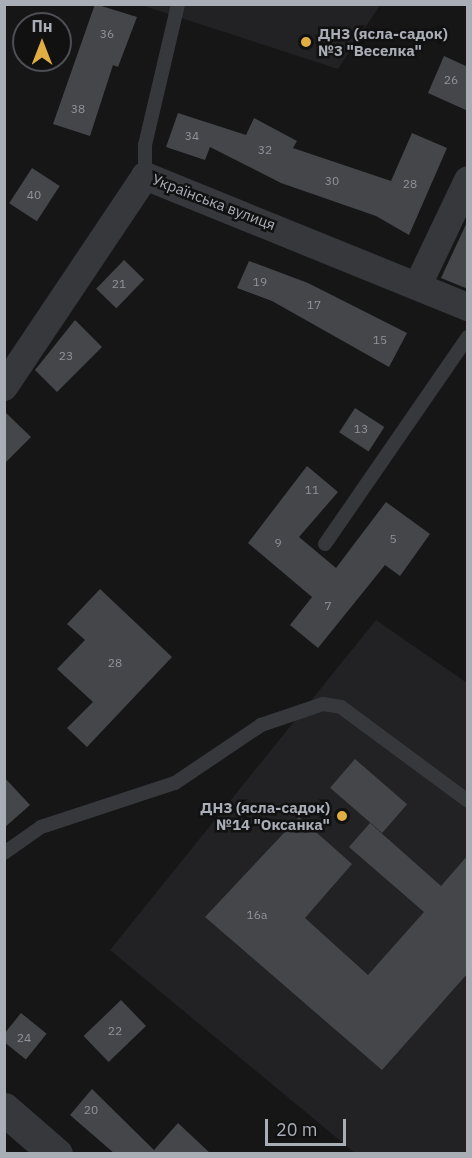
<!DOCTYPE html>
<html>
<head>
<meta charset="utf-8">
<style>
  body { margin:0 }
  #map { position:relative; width:472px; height:1158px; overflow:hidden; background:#161617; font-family:"IBM Plex Sans",sans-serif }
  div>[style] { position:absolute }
  .built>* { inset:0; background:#222224 }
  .building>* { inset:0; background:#45464a; transform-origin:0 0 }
  .service>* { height:14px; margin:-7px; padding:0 7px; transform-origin:7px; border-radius:7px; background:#37383c }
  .minor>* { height:28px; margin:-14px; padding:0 14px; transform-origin:14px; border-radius:14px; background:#37383c }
  .tertiary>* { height:33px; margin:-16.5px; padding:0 16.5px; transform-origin:16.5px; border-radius:16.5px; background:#37383c }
  .dots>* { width:16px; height:16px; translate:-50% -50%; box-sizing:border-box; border:3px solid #111112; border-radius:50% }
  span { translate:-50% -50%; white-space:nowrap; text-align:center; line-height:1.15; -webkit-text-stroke:5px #111112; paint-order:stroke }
  .number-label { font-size:12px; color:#90939b }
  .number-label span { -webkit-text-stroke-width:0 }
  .poi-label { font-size:15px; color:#a9adb6; font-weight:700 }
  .left { translate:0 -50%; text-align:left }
  .right { translate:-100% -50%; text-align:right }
  .street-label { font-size:15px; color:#a9adb6 }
  .frame { position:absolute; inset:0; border:6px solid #a9adb6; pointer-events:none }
  .north { position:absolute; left:12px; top:12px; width:60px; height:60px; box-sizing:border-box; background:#111112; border:2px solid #4e4f54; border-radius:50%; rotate:0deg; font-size:16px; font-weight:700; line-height:24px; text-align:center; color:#a9adb6 }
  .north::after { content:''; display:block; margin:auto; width:21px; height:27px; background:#e1ae44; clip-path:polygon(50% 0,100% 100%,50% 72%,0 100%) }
  .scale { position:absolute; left:265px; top:1119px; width:81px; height:27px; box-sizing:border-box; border:3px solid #a9adb6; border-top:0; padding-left:8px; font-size:18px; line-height:21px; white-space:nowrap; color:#a9adb6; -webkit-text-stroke:4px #111112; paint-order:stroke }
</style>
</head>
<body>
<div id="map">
  <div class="built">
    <div style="clip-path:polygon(141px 5px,380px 5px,338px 69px)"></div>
    <div style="clip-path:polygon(376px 620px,467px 683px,467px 1153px,355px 1153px,110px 950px)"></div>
  </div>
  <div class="building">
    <div style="clip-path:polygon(95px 4px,137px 17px,118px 67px,113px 65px,90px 136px,53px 124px)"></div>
    <div style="clip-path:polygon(444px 56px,468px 67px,468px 111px,428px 93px)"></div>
    <div style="clip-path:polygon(178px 113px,246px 135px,254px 118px,297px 141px,293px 148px,391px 181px,412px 133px,447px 148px,409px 235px,376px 216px,281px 183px,210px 147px,205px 160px,166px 147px)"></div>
    <div style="left:32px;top:168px;width:33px;height:42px;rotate:33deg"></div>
    <div style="clip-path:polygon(468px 220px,468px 289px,441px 278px)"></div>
    <div style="left:124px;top:260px;width:28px;height:40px;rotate:44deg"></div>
    <div style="clip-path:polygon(249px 261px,308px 283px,407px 333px,389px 367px,272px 301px,237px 288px)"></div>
    <div style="clip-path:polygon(75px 320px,102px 347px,57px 392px,35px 370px)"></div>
    <div style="left:355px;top:408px;width:35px;height:29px;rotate:33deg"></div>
    <div style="clip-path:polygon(4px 411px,31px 437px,4px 464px)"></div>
    <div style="clip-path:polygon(307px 466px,338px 492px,299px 537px,336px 568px,386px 502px,430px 534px,400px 576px,385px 565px,318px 648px,290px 625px,312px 597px,248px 543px)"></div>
    <div style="clip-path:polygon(100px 589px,172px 657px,87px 747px,67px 728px,93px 702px,57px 669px,85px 640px,67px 624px)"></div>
    <div style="left:355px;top:759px;width:69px;height:38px;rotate:41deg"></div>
    <div style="clip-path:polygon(4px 777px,30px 805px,4px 828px)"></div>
    <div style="clip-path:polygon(299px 817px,352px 864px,305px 918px,368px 975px,424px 912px,349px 847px,370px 823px,441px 886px,468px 855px,468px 973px,382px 1070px,205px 917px)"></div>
    <div style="left:121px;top:1000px;width:36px;height:52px;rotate:46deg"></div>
    <div style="left:21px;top:1013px;width:33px;height:33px;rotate:39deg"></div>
    <div style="clip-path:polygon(92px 1089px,154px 1150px,178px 1123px,211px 1154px,115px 1154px,70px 1115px)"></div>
  </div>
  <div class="service">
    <div style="left:145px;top:176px;width:31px;rotate:-90deg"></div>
    <div style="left:145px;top:145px;width:145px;rotate:-76.8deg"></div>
    <div style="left:325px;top:544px;width:252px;rotate:-55.4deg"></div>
    <div style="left:4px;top:853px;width:45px;rotate:-35.1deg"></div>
    <div style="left:41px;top:827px;width:141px;rotate:-18.2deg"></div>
    <div style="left:175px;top:783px;width:104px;rotate:-34deg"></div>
    <div style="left:261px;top:725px;width:65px;rotate:-18.7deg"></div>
    <div style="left:323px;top:704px;width:18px;rotate:9deg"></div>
    <div style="left:341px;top:707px;width:158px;rotate:36.5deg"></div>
  </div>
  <div class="minor">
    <div style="left:418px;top:285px;width:116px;rotate:-64.5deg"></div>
    <div style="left:4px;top:387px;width:254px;rotate:-56.2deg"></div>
    <div style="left:145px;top:176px;width:349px;rotate:22.1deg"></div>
  </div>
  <div class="tertiary">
    <div style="left:4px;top:1109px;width:69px;rotate:40.9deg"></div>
  </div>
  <div class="dots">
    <div style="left:306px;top:42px;background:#e1ae44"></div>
    <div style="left:342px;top:816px;background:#e1ae44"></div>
  </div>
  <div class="number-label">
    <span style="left:107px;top:34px">36</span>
    <span style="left:451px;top:80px">26</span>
    <span style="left:78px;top:109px">38</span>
    <span style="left:192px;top:136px">34</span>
    <span style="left:265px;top:150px">32</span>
    <span style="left:332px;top:181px">30</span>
    <span style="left:410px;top:184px">28</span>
    <span style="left:34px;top:195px">40</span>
    <span style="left:260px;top:282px">19</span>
    <span style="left:119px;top:284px">21</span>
    <span style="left:314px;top:305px">17</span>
    <span style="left:380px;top:340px">15</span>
    <span style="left:66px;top:356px">23</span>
    <span style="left:361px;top:429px">13</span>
    <span style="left:312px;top:490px">11</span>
    <span style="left:393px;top:539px">5</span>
    <span style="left:278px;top:543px">9</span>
    <span style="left:328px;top:606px">7</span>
    <span style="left:115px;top:663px">28</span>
    <span style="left:257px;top:915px">16а</span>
    <span style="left:115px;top:1031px">22</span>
    <span style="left:24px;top:1038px">24</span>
    <span style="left:91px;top:1110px">20</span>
  </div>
  <div class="poi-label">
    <span class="left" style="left:318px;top:42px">ДНЗ (ясла-садок)<br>№3 "Веселка"</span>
    <span class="right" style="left:330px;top:816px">ДНЗ (ясла-садок)<br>№14 "Оксанка"</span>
  </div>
  <div class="street-label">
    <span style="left:214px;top:202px;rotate:21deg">Українська вулиця</span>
  </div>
  <div class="frame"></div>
  <div class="north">Пн</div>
  <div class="scale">20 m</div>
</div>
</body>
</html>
